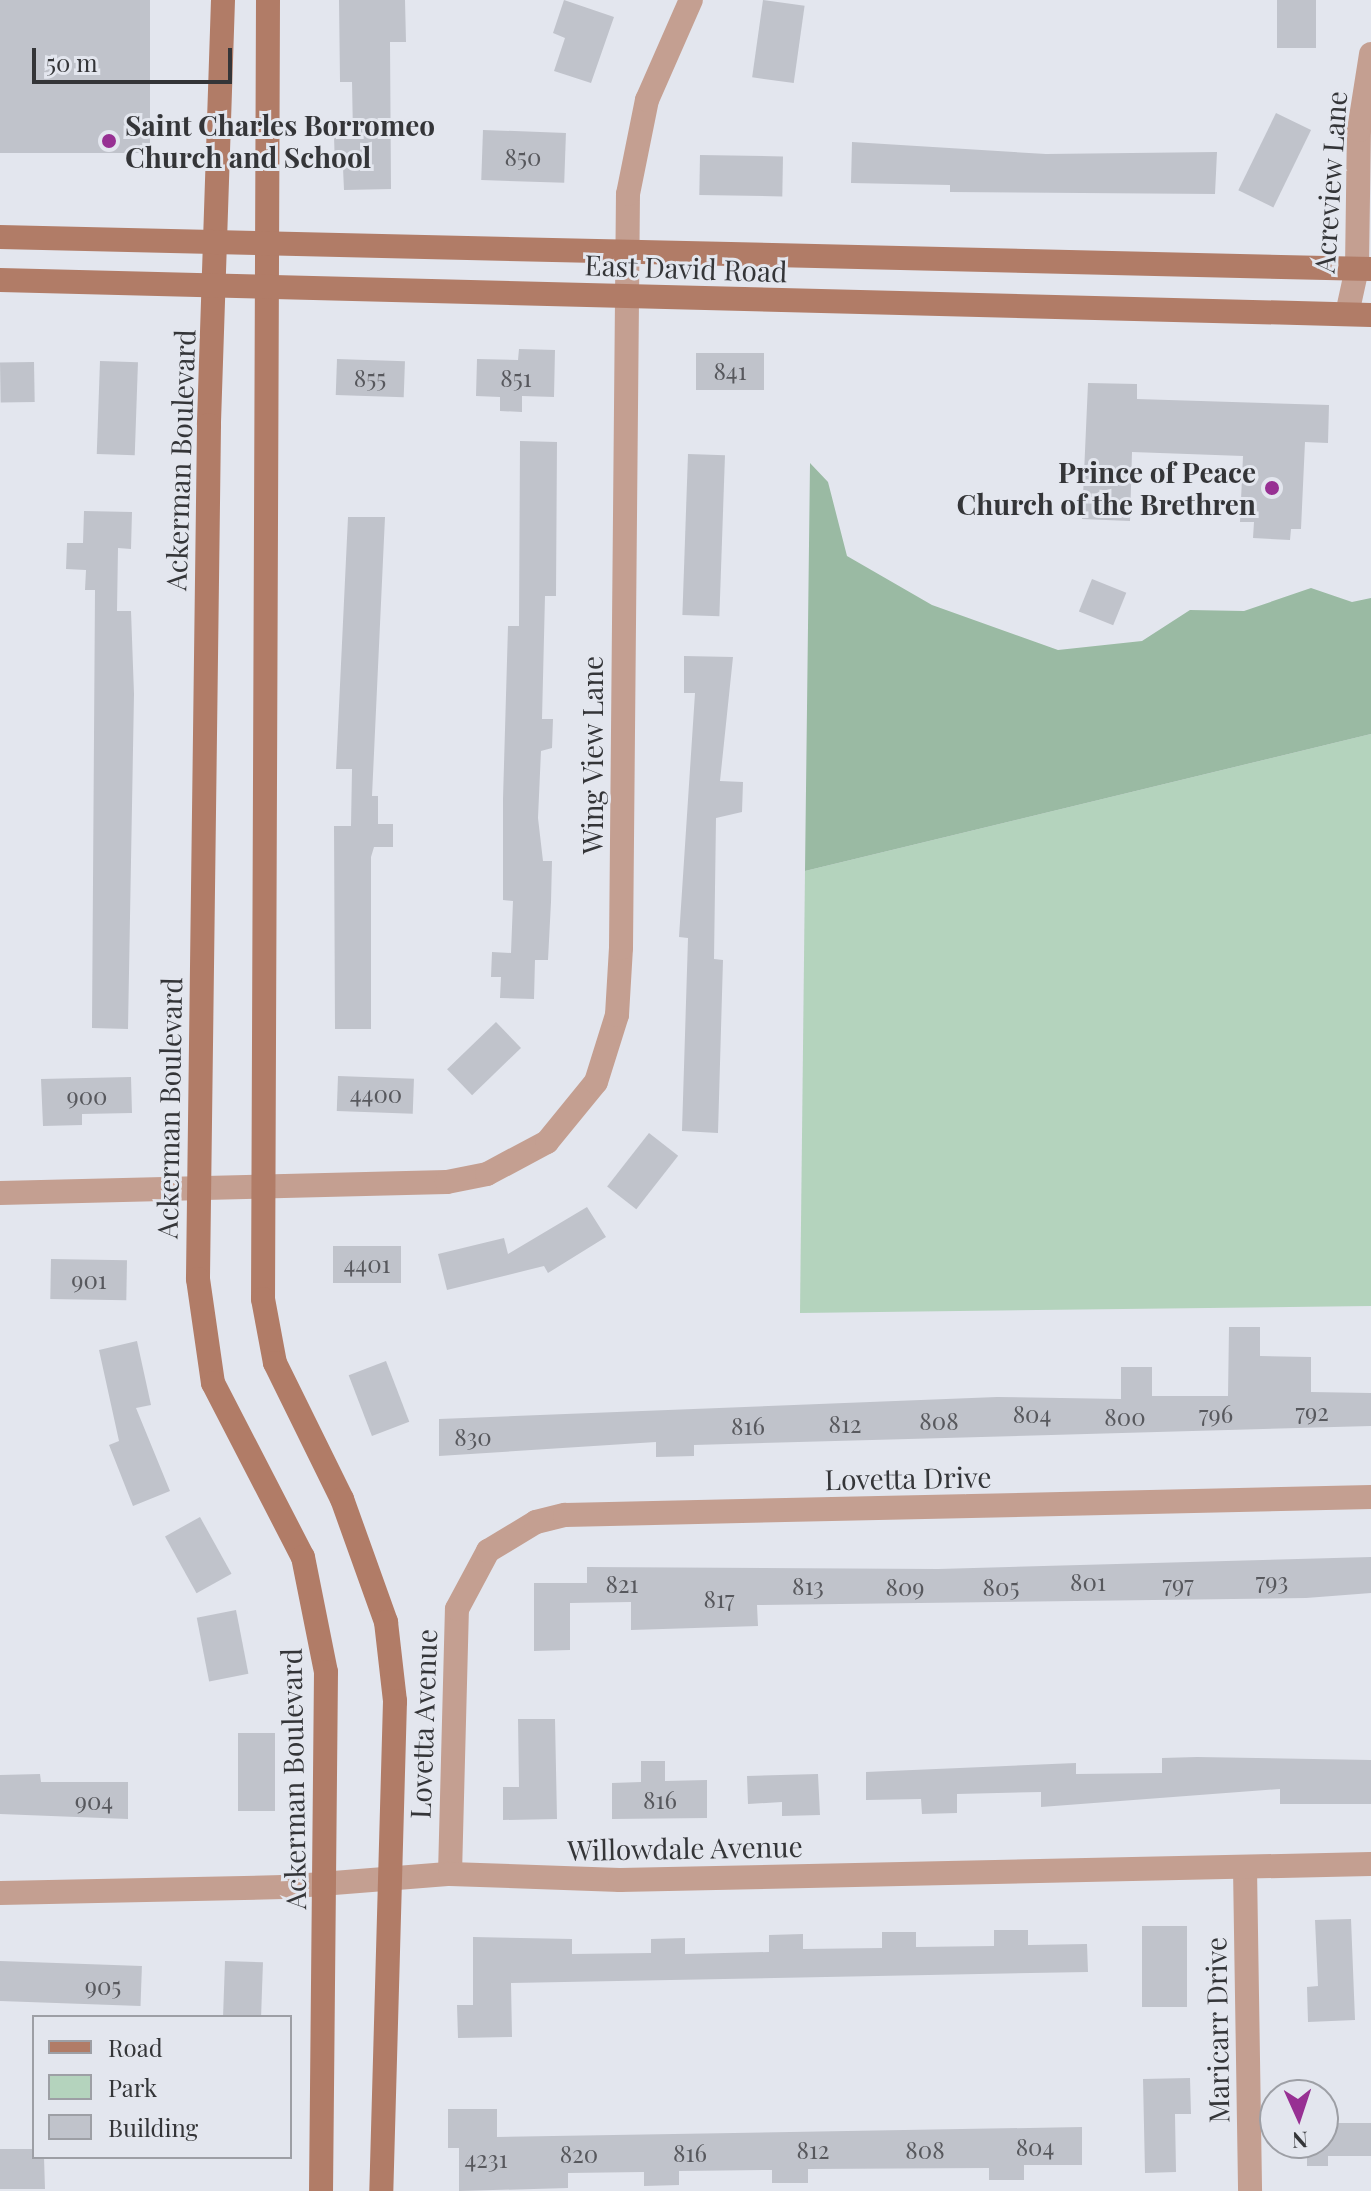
<!DOCTYPE html>
<html>
<head>
<meta charset="utf-8">
<style>
  body { margin:0 }
  #map { position:relative; width:1371px; height:2191px; overflow:hidden; background:#e3e6ee; font-family:"Playfair Display",serif }
  div>[style] { position:absolute }
  .green>* { inset:0; background:#b4d3bd }
  .forest>* { inset:0; background:#9abaa3 }
  .building>* { inset:0; background:#c0c3cb; transform-origin:0 0 }
  .street>* { height:24px; margin:-12px; padding:0 12px; transform-origin:12px; border-radius:12px; background:#c49f91 }
  .secondary>* { height:24px; margin:-12px; padding:0 12px; transform-origin:12px; border-radius:12px; background:#b17c67 }
  .dots>* { width:22px; height:22px; translate:-50% -50%; box-sizing:border-box; border:4px solid #e3e6ee; border-radius:50% }
  span { translate:-50% -50%; white-space:nowrap; text-align:center; line-height:1.15; -webkit-text-stroke:6px #e3e6ee; paint-order:stroke }
  .number-label { font-size:24px; color:#57585d }
  .number-label span { -webkit-text-stroke-width:0 }
  .poi-label { font-size:28px; color:#343538; font-weight:700 }
  .left { translate:0 -50%; text-align:left }
  .right { translate:-100% -50%; text-align:right }
  .street-label { font-size:28px; color:#343538 }
  .legend { position:absolute; left:32px; top:2015px; width:260px; height:144px; box-sizing:border-box; background:#e3e6ee; border:2px solid #9d9fa5; margin:0; padding:10px 14px; list-style:none; font-size:24px; color:#343538 }
  .legend li { display:flex; align-items:center; gap:16px; height:40px }
  .legend b { width:40px; border:2px solid #9d9fa5 }
  .north { position:absolute; left:1259px; top:2079px; width:80px; height:80px; box-sizing:border-box; background:#e3e6ee; border:2px solid #9d9fa5; border-radius:50%; rotate:177deg; font-size:22px; font-weight:700; line-height:32px; text-align:center; color:#343538 }
  .north::after { content:''; display:block; margin:auto; width:28px; height:36px; background:#973093; clip-path:polygon(50% 0,100% 100%,50% 72%,0 100%) }
  .scale { position:absolute; left:32px; top:48px; width:200px; height:36px; box-sizing:border-box; border:4px solid #343538; border-top:0; padding-left:10px; font-size:24px; line-height:28px; white-space:nowrap; color:#343538; -webkit-text-stroke:6px #e3e6ee; paint-order:stroke }
</style>
</head>
<body>
<div id="map">
  <div class="green">
    <div style="clip-path:polygon(1371px 734px,1371px 1306px,800px 1313px,805px 871px)"></div>
  </div>
  <div class="forest">
    <div style="clip-path:polygon(810px 463px,828px 482px,847px 556px,932px 605px,1058px 650px,1142px 641px,1190px 610px,1244px 611px,1311px 588px,1352px 602px,1371px 598px,1371px 734px,805px 871px)"></div>
  </div>
  <div class="building">
    <div style="left:0;top:0;width:150px;height:153px"></div>
    <div style="clip-path:polygon(339px 0,405px 0,406px 42px,390px 42px,391px 189px,344px 190px,343px 168px,335px 168px,334px 136px,353px 135px,352px 82px,340px 82px)"></div>
    <div style="clip-path:polygon(564px 0,614px 17px,591px 83px,554px 71px,565px 38px,553px 33px)"></div>
    <div style="left:763px;top:0;width:42px;height:78px;rotate:8deg"></div>
    <div style="left:1277px;top:0;width:39px;height:48px"></div>
    <div style="left:1276px;top:113px;width:39px;height:86px;rotate:26deg"></div>
    <div style="left:483px;top:130px;width:83px;height:50px;rotate:2deg"></div>
    <div style="clip-path:polygon(852px 142px,1046px 154px,1217px 152px,1215px 194px,950px 192px,950px 185px,851px 183px)"></div>
    <div style="left:700px;top:155px;width:83px;height:40px;rotate:1deg"></div>
    <div style="clip-path:polygon(519px 349px,555px 350px,554px 397px,522px 396px,522px 412px,500px 411px,500px 397px,476px 396px,477px 359px,518px 360px)"></div>
    <div style="left:696px;top:353px;width:68px;height:37px"></div>
    <div style="left:337px;top:359px;width:68px;height:36px;rotate:2deg"></div>
    <div style="left:100px;top:361px;width:38px;height:93px;rotate:2deg"></div>
    <div style="left:34px;top:362px;width:40px;height:34px;rotate:89deg"></div>
    <div style="clip-path:polygon(1088px 383px,1137px 384px,1137px 399px,1329px 405px,1328px 443px,1305px 442px,1301px 529px,1291px 529px,1290px 540px,1253px 538px,1254px 522px,1240px 522px,1243px 456px,1132px 452px,1130px 521px,1082px 519px)"></div>
    <div style="clip-path:polygon(520px 441px,557px 442px,556px 596px,545px 596px,542px 719px,553px 719px,552px 748px,541px 751px,538px 818px,543px 861px,552px 861px,551px 902px,548px 960px,535px 960px,534px 999px,500px 998px,501px 977px,491px 977px,492px 952px,511px 953px,513px 901px,503px 900px,503px 799px,508px 626px,519px 626px)"></div>
    <div style="left:688px;top:454px;width:37px;height:161px;rotate:2deg"></div>
    <div style="clip-path:polygon(84px 511px,132px 512px,131px 549px,118px 548px,117px 611px,131px 611px,134px 694px,128px 1029px,92px 1028px,95px 590px,85px 590px,86px 570px,66px 569px,67px 543px,83px 543px)"></div>
    <div style="clip-path:polygon(348px 517px,385px 517px,372px 796px,378px 796px,378px 824px,393px 824px,393px 847px,374px 847px,371px 857px,371px 1029px,335px 1029px,334px 826px,351px 826px,352px 769px,336px 769px)"></div>
    <div style="left:1092px;top:579px;width:37px;height:35px;rotate:22deg"></div>
    <div style="clip-path:polygon(684px 656px,733px 657px,720px 781px,743px 782px,742px 812px,716px 818px,714px 959px,723px 960px,718px 1133px,682px 1131px,688px 938px,679px 937px,695px 693px,684px 693px)"></div>
    <div style="left:496px;top:1022px;width:36px;height:68px;rotate:46deg"></div>
    <div style="left:338px;top:1076px;width:76px;height:35px;rotate:2deg"></div>
    <div style="clip-path:polygon(131px 1077px,132px 1113px,82px 1114px,82px 1125px,43px 1126px,41px 1079px)"></div>
    <div style="left:649px;top:1133px;width:37px;height:68px;rotate:38deg"></div>
    <div style="clip-path:polygon(587px 1207px,606px 1237px,548px 1273px,544px 1266px,447px 1290px,438px 1254px,504px 1238px,508px 1254px)"></div>
    <div style="left:333px;top:1246px;width:68px;height:37px"></div>
    <div style="left:51px;top:1259px;width:76px;height:40px;rotate:1deg"></div>
    <div style="clip-path:polygon(1229px 1327px,1260px 1327px,1260px 1356px,1311px 1357px,1311px 1392px,1371px 1393px,1371px 1426px,694px 1445px,694px 1456px,656px 1457px,656px 1442px,439px 1456px,439px 1419px,997px 1397px,1121px 1399px,1121px 1367px,1152px 1367px,1152px 1396px,1228px 1396px)"></div>
    <div style="clip-path:polygon(137px 1341px,151px 1405px,136px 1408px,170px 1491px,133px 1506px,109px 1445px,119px 1441px,99px 1350px)"></div>
    <div style="left:386px;top:1361px;width:65px;height:40px;rotate:69deg"></div>
    <div style="left:200px;top:1517px;width:65px;height:40px;rotate:61deg"></div>
    <div style="clip-path:polygon(1371px 1557px,1371px 1593px,1306px 1598px,757px 1605px,758px 1626px,631px 1630px,631px 1602px,570px 1603px,570px 1650px,534px 1651px,534px 1583px,587px 1583px,587px 1567px,938px 1569px)"></div>
    <div style="left:236px;top:1610px;width:65px;height:40px;rotate:79deg"></div>
    <div style="clip-path:polygon(518px 1719px,555px 1719px,557px 1819px,503px 1820px,503px 1787px,519px 1787px)"></div>
    <div style="left:238px;top:1733px;width:37px;height:78px"></div>
    <div style="clip-path:polygon(1197px 1757px,1371px 1760px,1371px 1804px,1280px 1804px,1280px 1789px,1041px 1807px,1041px 1792px,957px 1794px,957px 1813px,922px 1814px,921px 1799px,866px 1800px,866px 1772px,1076px 1763px,1076px 1774px,1162px 1773px,1162px 1758px)"></div>
    <div style="clip-path:polygon(641px 1761px,665px 1761px,665px 1781px,707px 1780px,707px 1818px,612px 1819px,612px 1783px,641px 1782px)"></div>
    <div style="clip-path:polygon(40px 1774px,41px 1782px,128px 1782px,128px 1819px,0 1814px,0 1775px)"></div>
    <div style="clip-path:polygon(818px 1774px,820px 1815px,782px 1816px,782px 1802px,748px 1804px,747px 1776px)"></div>
    <div style="clip-path:polygon(1351px 1919px,1355px 2020px,1308px 2022px,1307px 1987px,1318px 1986px,1315px 1920px)"></div>
    <div style="left:1142px;top:1926px;width:45px;height:81px"></div>
    <div style="clip-path:polygon(994px 1930px,1028px 1930px,1028px 1945px,1087px 1944px,1088px 1972px,511px 1983px,512px 2037px,458px 2038px,457px 2005px,473px 2005px,473px 1937px,572px 1939px,572px 1954px,651px 1953px,651px 1939px,685px 1938px,685px 1954px,769px 1952px,769px 1935px,803px 1934px,803px 1949px,882px 1948px,882px 1932px,916px 1932px,916px 1947px,994px 1946px)"></div>
    <div style="left:0;top:1961px;width:142px;height:40px;rotate:2deg"></div>
    <div style="left:225px;top:1961px;width:38px;height:56px;rotate:2deg"></div>
    <div style="clip-path:polygon(1190px 2078px,1191px 2114px,1175px 2114px,1176px 2172px,1145px 2173px,1143px 2079px)"></div>
    <div style="clip-path:polygon(448px 2109px,497px 2109px,497px 2137px,1082px 2127px,1082px 2165px,1024px 2165px,1024px 2180px,989px 2180px,989px 2168px,808px 2169px,808px 2183px,772px 2183px,772px 2170px,679px 2171px,679px 2185px,644px 2186px,644px 2172px,568px 2173px,568px 2188px,459px 2191px,459px 2148px,448px 2148px)"></div>
    <div style="clip-path:polygon(1323px 2123px,1371px 2123px,1371px 2156px,1328px 2156px,1328px 2166px,1307px 2166px,1307px 2143px,1323px 2143px)"></div>
    <div style="clip-path:polygon(0 2149px,34px 2149px,34px 2157px,44px 2157px,45px 2189px,0 2189px)"></div>
  </div>
  <div class="street">
    <div style="left:1347px;top:314px;width:47px;rotate:-77.7deg"></div>
    <div style="left:1357px;top:268px;width:138px;rotate:-89.2deg"></div>
    <div style="left:1359px;top:130px;width:77px;rotate:-81deg"></div>
    <div style="left:0;top:1193px;width:447px;rotate:-1.4deg"></div>
    <div style="left:447px;top:1182px;width:41px;rotate:-11.3deg"></div>
    <div style="left:487px;top:1174px;width:68px;rotate:-28.1deg"></div>
    <div style="left:547px;top:1142px;width:77px;rotate:-50.8deg"></div>
    <div style="left:596px;top:1082px;width:70px;rotate:-72.6deg"></div>
    <div style="left:617px;top:1015px;width:67px;rotate:-86.6deg"></div>
    <div style="left:621px;top:948px;width:754px;rotate:-89.47deg"></div>
    <div style="left:628px;top:194px;width:96px;rotate:-78.6deg"></div>
    <div style="left:647px;top:100px;width:109px;rotate:-66.3deg"></div>
    <div style="left:1245px;top:1868px;width:323px;rotate:89.1deg"></div>
    <div style="left:450px;top:1874px;width:265px;rotate:-88.5deg"></div>
    <div style="left:457px;top:1609px;width:66px;rotate:-61.9deg"></div>
    <div style="left:488px;top:1551px;width:56px;rotate:-31.1deg"></div>
    <div style="left:536px;top:1522px;width:30px;rotate:-14deg"></div>
    <div style="left:565px;top:1515px;width:806px;rotate:-1.28deg"></div>
    <div style="left:0;top:1893px;width:283px;rotate:-1.2deg"></div>
    <div style="left:283px;top:1887px;width:168px;rotate:-4.5deg"></div>
    <div style="left:450px;top:1874px;width:170px;rotate:2deg"></div>
    <div style="left:620px;top:1880px;width:751px;rotate:-1.22deg"></div>
  </div>
  <div class="secondary">
    <div style="left:223px;top:0;width:425px;rotate:91.9deg"></div>
    <div style="left:209px;top:425px;width:854px;rotate:90.74deg"></div>
    <div style="left:198px;top:1279px;width:105px;rotate:81.8deg"></div>
    <div style="left:213px;top:1383px;width:196px;rotate:62.7deg"></div>
    <div style="left:303px;top:1557px;width:117px;rotate:78.7deg"></div>
    <div style="left:326px;top:1672px;width:519px;rotate:90.55deg"></div>
    <div style="left:268px;top:0;width:1299px;rotate:90.22deg"></div>
    <div style="left:263px;top:1299px;width:65px;rotate:79.4deg"></div>
    <div style="left:275px;top:1363px;width:152px;rotate:63.8deg"></div>
    <div style="left:342px;top:1499px;width:131px;rotate:70.3deg"></div>
    <div style="left:386px;top:1622px;width:80px;rotate:83.5deg"></div>
    <div style="left:395px;top:1701px;width:490px;rotate:91.6deg"></div>
    <div style="left:0;top:237px;width:1371px;rotate:1.34deg"></div>
    <div style="left:0;top:280px;width:1371px;rotate:1.46deg"></div>
  </div>
  <div class="dots">
    <div style="left:109px;top:141px;background:#973093"></div>
    <div style="left:1272px;top:488px;background:#973093"></div>
  </div>
  <div class="number-label">
    <span style="left:523px;top:157px">850</span>
    <span style="left:730px;top:371px">841</span>
    <span style="left:370px;top:378px">855</span>
    <span style="left:516px;top:378px">851</span>
    <span style="left:376px;top:1094px">4400</span>
    <span style="left:87px;top:1096px">900</span>
    <span style="left:367px;top:1264px">4401</span>
    <span style="left:89px;top:1280px">901</span>
    <span style="left:1312px;top:1412px">792</span>
    <span style="left:1032px;top:1414px">804</span>
    <span style="left:1216px;top:1414px">796</span>
    <span style="left:1125px;top:1417px">800</span>
    <span style="left:939px;top:1421px">808</span>
    <span style="left:845px;top:1424px">812</span>
    <span style="left:748px;top:1426px">816</span>
    <span style="left:473px;top:1437px">830</span>
    <span style="left:1272px;top:1581px">793</span>
    <span style="left:1088px;top:1582px">801</span>
    <span style="left:622px;top:1584px">821</span>
    <span style="left:1178px;top:1584px">797</span>
    <span style="left:808px;top:1586px">813</span>
    <span style="left:905px;top:1587px">809</span>
    <span style="left:1001px;top:1587px">805</span>
    <span style="left:719px;top:1599px">817</span>
    <span style="left:660px;top:1800px">816</span>
    <span style="left:94px;top:1801px">904</span>
    <span style="left:103px;top:1986px">905</span>
    <span style="left:1035px;top:2147px">804</span>
    <span style="left:813px;top:2150px">812</span>
    <span style="left:925px;top:2150px">808</span>
    <span style="left:690px;top:2153px">816</span>
    <span style="left:579px;top:2154px">820</span>
    <span style="left:486px;top:2159px">4231</span>
  </div>
  <div class="poi-label">
    <span class="left" style="left:125px;top:141px">Saint Charles Borromeo<br>Church and School</span>
    <span class="right" style="left:1256px;top:488px">Prince of Peace<br>Church of the Brethren</span>
  </div>
  <div class="street-label">
    <span style="left:1330px;top:182px;rotate:-86deg">Acreview Lane</span>
    <span style="left:686px;top:268px;rotate:2deg">East David Road</span>
    <span style="left:180px;top:460px;rotate:-88deg">Ackerman Boulevard</span>
    <span style="left:592px;top:755px;rotate:-90deg">Wing View Lane</span>
    <span style="left:169px;top:1108px;rotate:-89deg">Ackerman Boulevard</span>
    <span style="left:908px;top:1478px;rotate:-1deg">Lovetta Drive</span>
    <span style="left:423px;top:1724px;rotate:-88deg">Lovetta Avenue</span>
    <span style="left:293px;top:1779px;rotate:-91deg">Ackerman Boulevard</span>
    <span style="left:685px;top:1848px;rotate:-1deg">Willowdale Avenue</span>
    <span style="left:1217px;top:2030px;rotate:-91deg">Maricarr Drive</span>
  </div>
  <ul class="legend">
  <li><b style="height:10px;background:#b17c67"></b>Road</li>
  <li><b style="height:22px;background:#b4d3bd"></b>Park</li>
  <li><b style="height:22px;background:#c0c3cb"></b>Building</li>
  </ul>
  <div class="north">N</div>
  <div class="scale">50 m</div>
</div>
</body>
</html>
